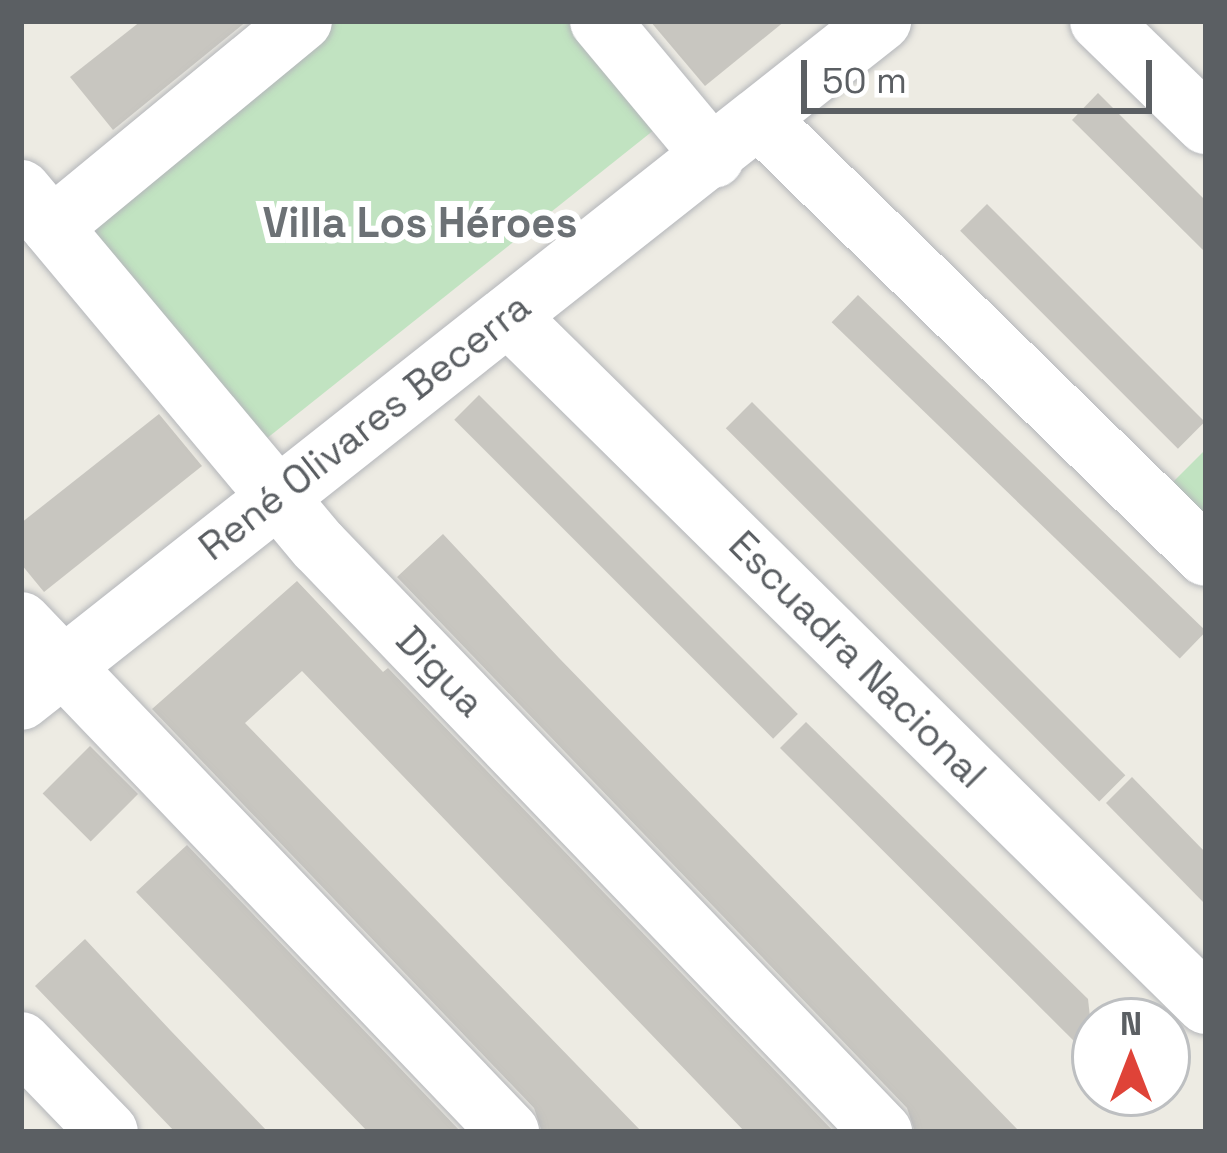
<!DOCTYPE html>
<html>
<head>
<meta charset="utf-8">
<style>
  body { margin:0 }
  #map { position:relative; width:1227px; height:1153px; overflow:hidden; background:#edebe3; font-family:"Space Grotesk",sans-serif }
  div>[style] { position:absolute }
  .green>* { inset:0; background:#c1e3c1 }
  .building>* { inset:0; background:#c8c6c0; transform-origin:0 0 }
  .roads { filter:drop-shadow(0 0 3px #b4b6ba) drop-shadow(0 0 3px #b4b6ba) }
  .minor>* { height:60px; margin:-30px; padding:0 30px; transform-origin:30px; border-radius:30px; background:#fff }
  span { translate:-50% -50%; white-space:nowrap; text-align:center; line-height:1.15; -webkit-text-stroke:12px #fff; paint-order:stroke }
  .street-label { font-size:39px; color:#5b5f63 }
  .neighbourhood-label { font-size:42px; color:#6c7175; font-weight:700 }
  .frame { position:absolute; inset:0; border:24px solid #5b5f63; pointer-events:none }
  .north { position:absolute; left:1071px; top:997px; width:120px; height:120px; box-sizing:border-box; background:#fff; border:3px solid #bdbfc1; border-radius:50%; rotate:0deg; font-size:33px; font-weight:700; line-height:48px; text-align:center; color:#5b5f63 }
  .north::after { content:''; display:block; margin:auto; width:42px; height:54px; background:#df4338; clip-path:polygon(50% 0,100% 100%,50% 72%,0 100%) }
  .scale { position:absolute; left:801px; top:60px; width:351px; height:54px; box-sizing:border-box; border:6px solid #5b5f63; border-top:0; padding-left:15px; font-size:36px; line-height:42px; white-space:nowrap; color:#5b5f63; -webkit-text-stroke:9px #fff; paint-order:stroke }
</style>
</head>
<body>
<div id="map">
  <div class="green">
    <div style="clip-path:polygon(322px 21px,577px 21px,659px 126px,266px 439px,84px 237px)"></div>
    <div style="clip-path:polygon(1206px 449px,1206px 517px,1172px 483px)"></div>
  </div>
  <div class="building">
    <div style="clip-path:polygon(141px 21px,247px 21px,113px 130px,70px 77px)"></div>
    <div style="clip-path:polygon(650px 21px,785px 21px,705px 86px)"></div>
    <div style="clip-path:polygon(1098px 93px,1206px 201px,1206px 253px,1072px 120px)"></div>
    <div style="left:987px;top:204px;width:308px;height:38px;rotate:45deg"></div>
    <div style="left:858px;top:295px;width:484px;height:38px;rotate:44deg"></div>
    <div style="left:479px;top:395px;width:451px;height:35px;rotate:45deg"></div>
    <div style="left:752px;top:402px;width:528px;height:37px;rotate:45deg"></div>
    <div style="clip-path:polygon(159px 414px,202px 466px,44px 592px,21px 564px,21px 523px)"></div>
    <div style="clip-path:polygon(443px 534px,559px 658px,1020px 1132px,915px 1132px,907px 1108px,397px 577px)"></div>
    <div style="clip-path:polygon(297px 581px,383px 672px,388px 668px,834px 1132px,745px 1132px,302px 671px,245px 723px,642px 1132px,542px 1132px,534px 1108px,152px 709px)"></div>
    <div style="clip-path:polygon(806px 722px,1088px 999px,1095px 1062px,780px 748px)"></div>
    <div style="left:90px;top:746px;width:68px;height:67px;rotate:45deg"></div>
    <div style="clip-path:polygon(1132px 777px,1206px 853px,1206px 905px,1106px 803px)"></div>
    <div style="clip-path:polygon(187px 845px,461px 1132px,368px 1132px,197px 955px,136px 892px)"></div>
    <div style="clip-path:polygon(85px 939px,171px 1031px,268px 1132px,175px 1132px,35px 986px)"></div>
  </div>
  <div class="roads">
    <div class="minor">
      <div style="left:600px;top:21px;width:178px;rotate:50.2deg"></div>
      <div style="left:1100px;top:21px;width:148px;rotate:44.2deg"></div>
      <div style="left:761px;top:121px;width:622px;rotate:44.35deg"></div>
      <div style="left:21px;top:190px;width:464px;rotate:50.1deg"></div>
      <div style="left:319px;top:546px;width:813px;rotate:46.15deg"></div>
      <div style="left:52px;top:227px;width:324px;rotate:-39.5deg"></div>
      <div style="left:508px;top:316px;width:980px;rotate:44.59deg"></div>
      <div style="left:21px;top:622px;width:706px;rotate:46.26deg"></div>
      <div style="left:21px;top:700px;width:1096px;rotate:-38.29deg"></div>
      <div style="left:21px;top:1042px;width:125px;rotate:46deg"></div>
    </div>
  </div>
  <div class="street-label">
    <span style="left:365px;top:427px;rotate:-38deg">René Olivares Becerra</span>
    <span style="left:857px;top:660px;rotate:45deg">Escuadra Nacional</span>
    <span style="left:440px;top:672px;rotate:46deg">Digua</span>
  </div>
  <div class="neighbourhood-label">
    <span style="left:420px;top:223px">Villa Los Héroes</span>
  </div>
  <div class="frame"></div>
  <div class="north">N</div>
  <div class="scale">50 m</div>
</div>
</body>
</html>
